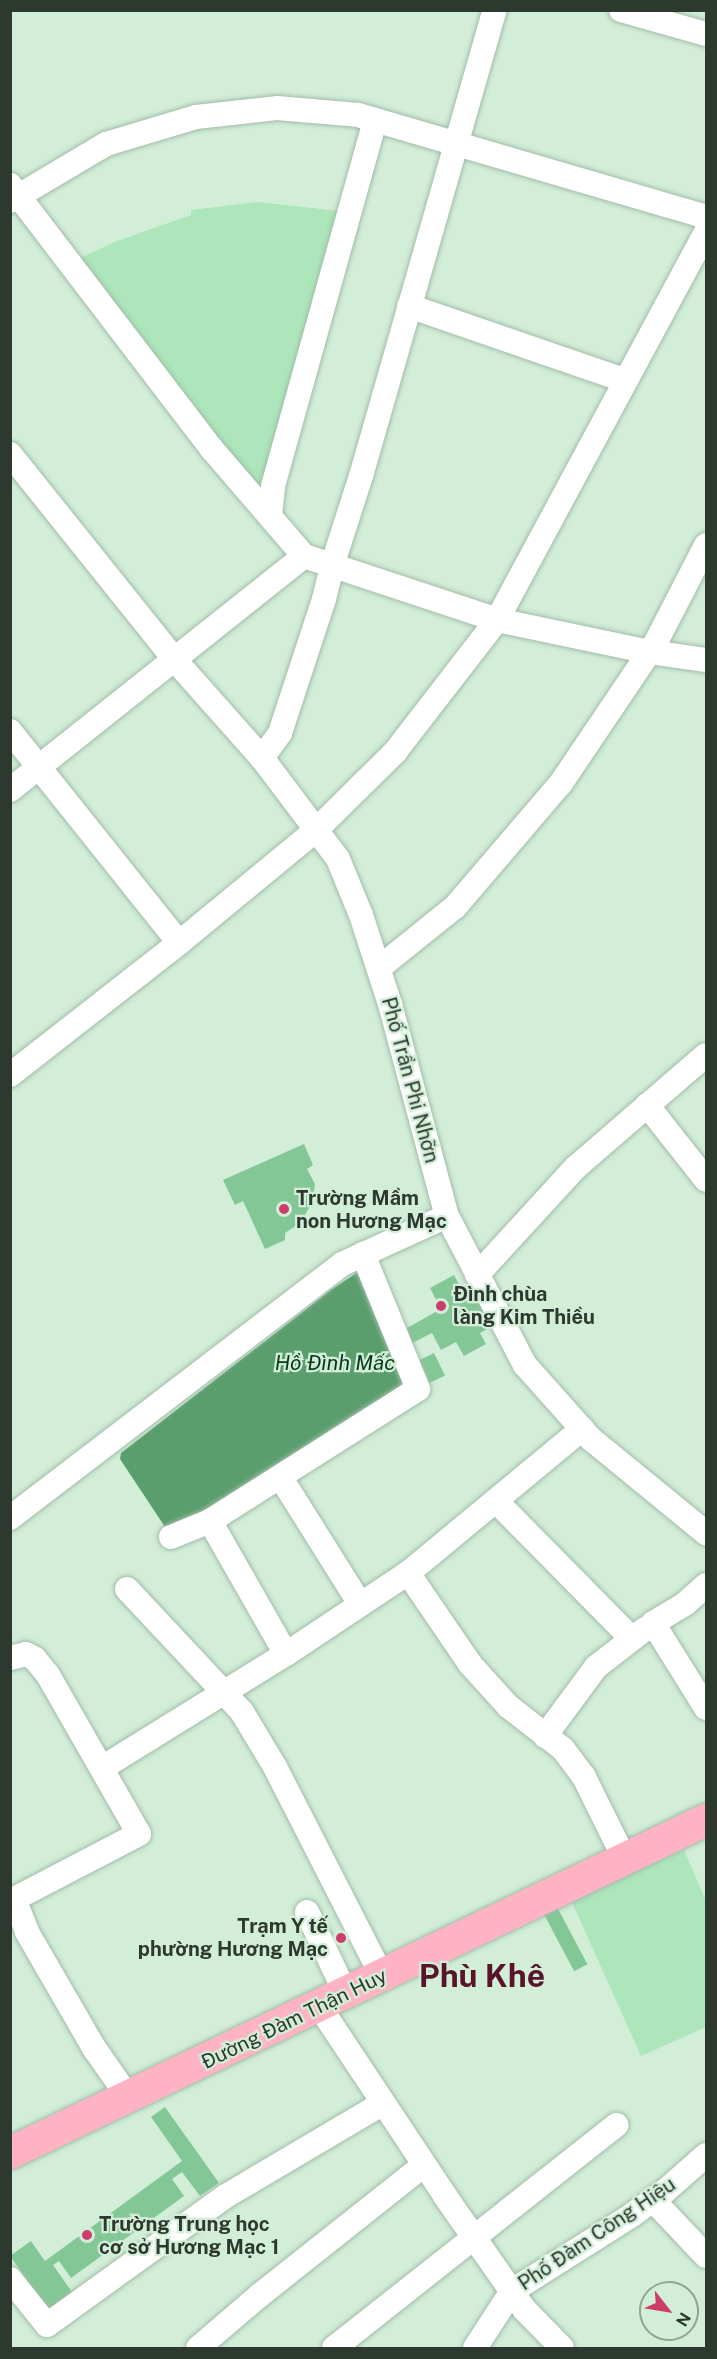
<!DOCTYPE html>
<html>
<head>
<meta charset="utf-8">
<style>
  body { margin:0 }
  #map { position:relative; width:717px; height:2359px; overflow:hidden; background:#d2eed8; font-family:"Public Sans",sans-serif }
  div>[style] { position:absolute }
  .green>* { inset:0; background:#ace6ba }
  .water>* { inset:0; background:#5b9e6e }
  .building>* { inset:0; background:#83c796; transform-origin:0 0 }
  .roads { filter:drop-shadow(0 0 2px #a1bca7) drop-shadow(0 0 2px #a1bca7) }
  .minor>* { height:24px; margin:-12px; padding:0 12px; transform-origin:12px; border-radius:12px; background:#fff }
  .major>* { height:32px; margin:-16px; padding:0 16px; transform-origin:16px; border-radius:16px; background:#ffb3c5 }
  .dots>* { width:16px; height:16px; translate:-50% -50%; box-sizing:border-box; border:3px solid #d2eed8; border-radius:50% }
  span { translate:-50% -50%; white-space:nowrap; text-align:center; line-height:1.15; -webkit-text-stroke:4.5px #d2eed8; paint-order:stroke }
  .street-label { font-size:20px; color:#2d382f }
  .poi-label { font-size:20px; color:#2d382f; font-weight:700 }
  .left { translate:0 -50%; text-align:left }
  .right { translate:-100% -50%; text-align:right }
  .water-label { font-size:21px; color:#043a1b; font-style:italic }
  .town-label { font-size:32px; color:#581429; font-weight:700 }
  .frame { position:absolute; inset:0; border:12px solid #2d382f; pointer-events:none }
  .north { position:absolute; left:639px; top:2281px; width:60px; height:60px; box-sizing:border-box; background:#d2eed8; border:2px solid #90a594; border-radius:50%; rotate:121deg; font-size:16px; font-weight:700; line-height:24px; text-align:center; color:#2d382f }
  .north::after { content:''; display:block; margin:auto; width:21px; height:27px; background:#cc3e69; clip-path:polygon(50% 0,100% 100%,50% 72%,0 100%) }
</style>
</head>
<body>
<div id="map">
  <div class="green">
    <div style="clip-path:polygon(259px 202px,339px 211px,266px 481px,257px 483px,248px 479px,80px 258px,117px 241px,191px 215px,191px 210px)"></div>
    <div style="clip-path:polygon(684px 1850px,706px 1901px,706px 2027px,641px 2056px,571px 1900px)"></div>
  </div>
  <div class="water">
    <div style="clip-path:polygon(358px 1272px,409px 1380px,212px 1512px,167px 1530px,120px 1459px,121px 1453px,332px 1289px)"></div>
  </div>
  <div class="building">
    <div style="clip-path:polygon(304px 1144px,313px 1165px,307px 1169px,315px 1184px,312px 1203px,300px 1223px,285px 1233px,285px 1240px,265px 1249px,243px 1201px,235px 1205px,223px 1180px)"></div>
    <div style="clip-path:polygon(454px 1275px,466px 1298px,479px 1291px,496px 1324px,480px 1333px,486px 1344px,464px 1356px,456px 1342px,441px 1350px,432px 1333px,412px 1343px,407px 1328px,441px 1309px,430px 1288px)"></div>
    <div style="left:434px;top:1353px;width:25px;height:17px;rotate:64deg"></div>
    <div style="left:556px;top:1905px;width:67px;height:15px;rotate:62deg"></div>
    <div style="clip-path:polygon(165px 2107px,219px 2183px,200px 2196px,182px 2172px,172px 2179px,184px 2196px,71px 2278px,59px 2261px,53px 2265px,72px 2292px,48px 2309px,10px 2256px,31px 2241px,45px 2261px,182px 2161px,151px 2117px)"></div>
  </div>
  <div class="roads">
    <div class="minor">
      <div style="left:621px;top:10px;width:88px;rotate:15.8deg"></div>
      <div style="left:10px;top:185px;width:331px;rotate:52.6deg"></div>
      <div style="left:211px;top:448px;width:143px;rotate:49.3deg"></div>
      <div style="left:304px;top:556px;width:203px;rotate:18.3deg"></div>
      <div style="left:497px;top:620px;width:156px;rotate:11.8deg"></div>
      <div style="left:650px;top:652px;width:57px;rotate:8.1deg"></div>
      <div style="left:10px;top:201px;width:112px;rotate:-30.7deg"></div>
      <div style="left:106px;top:144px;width:94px;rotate:-16.7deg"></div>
      <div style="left:196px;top:117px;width:81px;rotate:-6.3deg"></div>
      <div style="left:277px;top:108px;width:81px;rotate:4.9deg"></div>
      <div style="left:358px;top:115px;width:363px;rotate:16.3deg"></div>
      <div style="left:409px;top:306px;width:227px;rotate:19deg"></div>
      <div style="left:10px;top:454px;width:263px;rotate:51.3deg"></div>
      <div style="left:174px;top:659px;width:132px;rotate:48.4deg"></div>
      <div style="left:262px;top:758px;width:126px;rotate:53deg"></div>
      <div style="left:338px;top:859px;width:61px;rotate:67.7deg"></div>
      <div style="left:361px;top:915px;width:94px;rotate:72deg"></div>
      <div style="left:390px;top:1004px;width:220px;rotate:75deg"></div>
      <div style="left:447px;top:1216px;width:168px;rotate:62.4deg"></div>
      <div style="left:525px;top:1365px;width:99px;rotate:48.3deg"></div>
      <div style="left:591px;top:1439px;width:149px;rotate:39.3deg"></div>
      <div style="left:270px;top:516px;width:30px;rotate:-84deg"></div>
      <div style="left:273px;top:486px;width:380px;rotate:-74.4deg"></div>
      <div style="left:10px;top:731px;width:271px;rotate:51.4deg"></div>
      <div style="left:262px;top:758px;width:31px;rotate:-54deg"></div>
      <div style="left:280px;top:733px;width:141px;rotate:-71.8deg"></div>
      <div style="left:324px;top:599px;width:37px;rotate:-76deg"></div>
      <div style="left:333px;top:563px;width:91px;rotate:-72.2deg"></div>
      <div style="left:361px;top:476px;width:485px;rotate:-74deg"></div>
      <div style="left:10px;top:790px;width:376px;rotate:-38.5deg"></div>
      <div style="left:379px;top:968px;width:97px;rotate:-38.8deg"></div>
      <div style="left:455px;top:907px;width:163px;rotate:-49.5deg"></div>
      <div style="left:561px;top:783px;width:170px;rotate:-56deg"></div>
      <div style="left:656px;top:642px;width:109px;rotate:-62.7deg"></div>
      <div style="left:10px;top:1075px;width:214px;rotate:-38deg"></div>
      <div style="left:179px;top:943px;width:178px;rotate:-39.5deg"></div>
      <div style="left:316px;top:830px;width:111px;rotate:-44.6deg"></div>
      <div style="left:395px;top:752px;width:167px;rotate:-52.3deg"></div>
      <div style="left:497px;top:620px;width:441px;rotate:-61.7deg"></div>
      <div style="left:647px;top:1105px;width:95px;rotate:51.8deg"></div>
      <div style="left:477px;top:1275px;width:145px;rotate:-47.5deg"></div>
      <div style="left:575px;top:1168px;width:173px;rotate:-40.8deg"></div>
      <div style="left:281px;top:1478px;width:149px;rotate:57.9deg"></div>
      <div style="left:496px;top:1501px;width:192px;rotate:45.4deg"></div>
      <div style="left:10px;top:1518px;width:418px;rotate:-37.4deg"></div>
      <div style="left:342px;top:1264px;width:115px;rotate:-24.6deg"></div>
      <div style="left:210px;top:1521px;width:153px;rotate:60.3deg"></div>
      <div style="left:171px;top:1537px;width:42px;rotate:-22.3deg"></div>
      <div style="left:210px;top:1521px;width:246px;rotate:-32.4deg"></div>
      <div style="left:418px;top:1389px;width:146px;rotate:-112.2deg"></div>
      <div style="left:408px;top:1573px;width:110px;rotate:55.7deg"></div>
      <div style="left:470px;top:1664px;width:57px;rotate:47.9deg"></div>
      <div style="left:508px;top:1706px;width:70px;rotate:38deg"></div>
      <div style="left:563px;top:1749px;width:35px;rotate:53deg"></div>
      <div style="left:584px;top:1777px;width:93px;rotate:63.7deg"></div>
      <div style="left:706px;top:1585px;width:28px;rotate:138deg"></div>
      <div style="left:685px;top:1604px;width:37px;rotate:149deg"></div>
      <div style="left:653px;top:1623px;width:100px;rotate:58.1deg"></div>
      <div style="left:127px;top:1589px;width:168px;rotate:46.9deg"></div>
      <div style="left:242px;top:1712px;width:64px;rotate:59deg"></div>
      <div style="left:275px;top:1767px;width:235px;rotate:62.9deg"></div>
      <div style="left:10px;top:1658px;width:16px;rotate:-14deg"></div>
      <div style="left:26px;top:1654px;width:10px;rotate:29deg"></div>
      <div style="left:35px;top:1659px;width:21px;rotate:51deg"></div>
      <div style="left:48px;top:1675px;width:183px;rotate:60.2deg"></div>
      <div style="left:139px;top:1834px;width:141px;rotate:152.5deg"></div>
      <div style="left:14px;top:1899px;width:35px;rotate:68deg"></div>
      <div style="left:27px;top:1932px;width:134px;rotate:60deg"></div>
      <div style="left:94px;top:2048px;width:61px;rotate:55deg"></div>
      <div style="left:545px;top:1736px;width:86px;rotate:-53.5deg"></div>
      <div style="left:596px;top:1667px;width:62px;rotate:-37.8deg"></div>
      <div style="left:102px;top:1768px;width:216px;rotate:-31.8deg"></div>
      <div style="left:286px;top:1654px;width:146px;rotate:-33.6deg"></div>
      <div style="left:408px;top:1573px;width:226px;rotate:-39.6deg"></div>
      <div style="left:307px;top:1912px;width:91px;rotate:64.6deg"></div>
      <div style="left:319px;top:2006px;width:228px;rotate:56.4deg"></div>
      <div style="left:445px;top:2196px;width:138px;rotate:55deg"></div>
      <div style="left:524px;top:2309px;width:54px;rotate:45.7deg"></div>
      <div style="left:653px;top:2200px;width:77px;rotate:46.6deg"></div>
      <div style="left:10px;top:2279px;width:59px;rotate:51.2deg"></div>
      <div style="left:47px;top:2325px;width:221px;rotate:-35.8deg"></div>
      <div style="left:226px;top:2196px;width:182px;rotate:-30.6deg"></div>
      <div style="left:198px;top:2348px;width:82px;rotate:-40.5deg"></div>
      <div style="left:260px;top:2295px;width:209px;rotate:-38.4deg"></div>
      <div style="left:334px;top:2348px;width:360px;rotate:-38.3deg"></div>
      <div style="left:475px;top:2348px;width:68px;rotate:-57deg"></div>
      <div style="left:512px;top:2291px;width:142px;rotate:-32.3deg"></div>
      <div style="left:632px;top:2215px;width:39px;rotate:-36deg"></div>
      <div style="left:664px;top:2192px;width:56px;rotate:-41.4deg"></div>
    </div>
    <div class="major">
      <div style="left:10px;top:2153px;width:772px;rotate:-25.57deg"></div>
    </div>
  </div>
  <div class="dots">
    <div style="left:284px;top:1209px;background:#cc3e69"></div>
    <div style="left:441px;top:1306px;background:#cc3e69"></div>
    <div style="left:341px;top:1938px;background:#cc3e69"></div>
    <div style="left:87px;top:2235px;background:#cc3e69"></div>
  </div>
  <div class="street-label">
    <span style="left:410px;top:1080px;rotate:75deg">Phố Trần Phi Nhỡn</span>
    <span style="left:294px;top:2019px;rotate:-26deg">Đường Đàm Thận Huy</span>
    <span style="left:597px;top:2234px;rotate:-34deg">Phố Đàm Công Hiệu</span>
  </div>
  <div class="poi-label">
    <span class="left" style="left:296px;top:1210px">Trường Mầm<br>non Hương Mạc</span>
    <span class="left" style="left:453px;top:1306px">Đình chùa<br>làng Kim Thiều</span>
    <span class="right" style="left:328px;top:1938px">Trạm Y tế<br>phường Hương Mạc</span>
    <span class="left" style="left:99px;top:2236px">Trường Trung học<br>cơ sở Hương Mạc 1</span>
  </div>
  <div class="water-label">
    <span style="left:335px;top:1363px">Hồ Đình Mấc</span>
  </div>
  <div class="town-label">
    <span style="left:482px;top:1976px">Phù Khê</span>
  </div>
  <div class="frame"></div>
  <div class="north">N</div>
</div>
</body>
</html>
